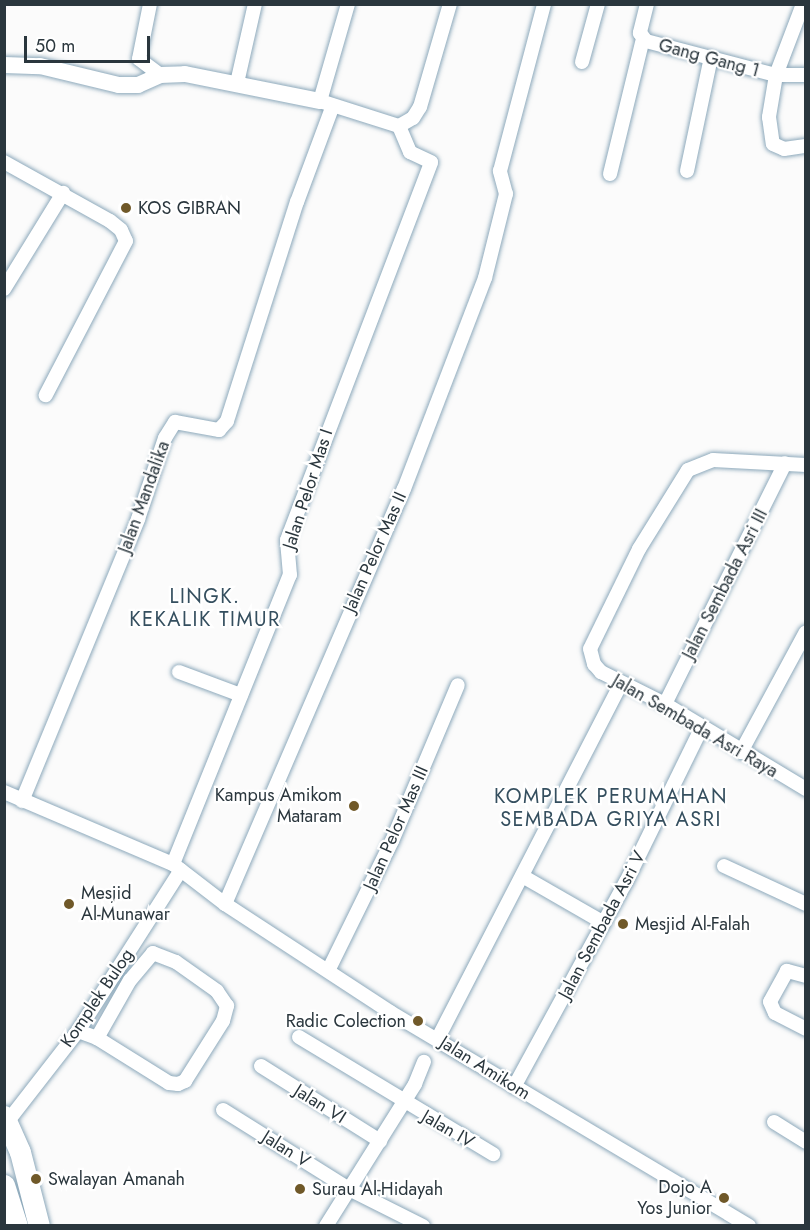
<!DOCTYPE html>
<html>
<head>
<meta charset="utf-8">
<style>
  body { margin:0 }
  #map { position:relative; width:810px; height:1230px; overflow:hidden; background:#fbfbfb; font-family:Jost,sans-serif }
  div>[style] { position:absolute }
  .roads { filter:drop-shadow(0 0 2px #8da9bb) drop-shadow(0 0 2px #8da9bb) }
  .minor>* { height:14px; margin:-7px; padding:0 7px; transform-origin:7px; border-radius:7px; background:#fff }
  .tertiary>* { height:16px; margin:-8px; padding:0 8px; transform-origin:8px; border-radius:8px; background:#fff }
  .primary>* { height:21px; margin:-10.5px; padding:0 10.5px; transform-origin:10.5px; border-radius:10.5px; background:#fff }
  .dots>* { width:16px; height:16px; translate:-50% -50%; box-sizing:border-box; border:3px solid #fff; border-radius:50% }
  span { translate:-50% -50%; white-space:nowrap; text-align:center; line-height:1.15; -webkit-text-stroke:4.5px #fff; paint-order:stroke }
  .street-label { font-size:18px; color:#2a363d }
  .poi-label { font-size:18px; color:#2a363d }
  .left { translate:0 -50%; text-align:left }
  .right { translate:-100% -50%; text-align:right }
  .neighbourhood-label { font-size:20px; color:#354f5f; letter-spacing:1.5px }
  .frame { position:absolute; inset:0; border:6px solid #2a363d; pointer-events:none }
  .scale { position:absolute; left:24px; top:36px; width:126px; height:27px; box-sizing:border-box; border:3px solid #2a363d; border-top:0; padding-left:8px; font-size:18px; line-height:21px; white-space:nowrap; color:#2a363d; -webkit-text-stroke:4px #fff; paint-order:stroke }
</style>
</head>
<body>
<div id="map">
  <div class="roads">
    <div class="minor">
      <div style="left:150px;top:4px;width:56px;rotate:101.3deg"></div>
      <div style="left:139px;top:59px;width:26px;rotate:37deg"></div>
      <div style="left:348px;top:4px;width:101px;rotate:106.1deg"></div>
      <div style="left:320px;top:101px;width:83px;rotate:17.6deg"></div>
      <div style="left:399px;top:126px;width:16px;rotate:-30deg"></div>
      <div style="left:413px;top:118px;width:13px;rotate:-58deg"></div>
      <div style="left:420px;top:107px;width:107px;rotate:-73.8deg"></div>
      <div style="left:647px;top:4px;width:30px;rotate:104deg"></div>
      <div style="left:640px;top:33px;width:10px;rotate:53deg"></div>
      <div style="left:646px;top:41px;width:134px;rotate:14.7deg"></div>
      <div style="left:776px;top:75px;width:30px"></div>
      <div style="left:803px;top:4px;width:76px;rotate:110.8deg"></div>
      <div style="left:776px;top:75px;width:43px;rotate:99.5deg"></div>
      <div style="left:769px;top:117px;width:27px;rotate:82deg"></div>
      <div style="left:773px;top:144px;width:12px;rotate:24deg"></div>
      <div style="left:784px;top:149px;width:22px;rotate:-8deg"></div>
      <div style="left:582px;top:62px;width:60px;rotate:-74.6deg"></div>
      <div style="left:237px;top:83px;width:81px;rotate:-77.2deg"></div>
      <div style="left:4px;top:162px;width:121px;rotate:29.1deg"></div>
      <div style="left:110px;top:221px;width:14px;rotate:39deg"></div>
      <div style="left:121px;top:230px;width:12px;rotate:66deg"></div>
      <div style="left:126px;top:241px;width:174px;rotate:117.5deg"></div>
      <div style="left:687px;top:171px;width:116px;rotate:-78.1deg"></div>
      <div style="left:610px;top:174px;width:139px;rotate:-76.3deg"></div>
      <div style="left:4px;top:289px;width:113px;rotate:-58.4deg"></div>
      <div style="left:806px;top:465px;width:93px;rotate:-176.9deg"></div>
      <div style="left:713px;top:460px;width:27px;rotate:158deg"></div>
      <div style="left:688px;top:470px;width:93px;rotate:121.8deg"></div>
      <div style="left:639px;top:549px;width:111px;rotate:116.1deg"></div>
      <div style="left:590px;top:649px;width:16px;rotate:75deg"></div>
      <div style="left:594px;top:664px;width:11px;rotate:49deg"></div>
      <div style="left:601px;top:672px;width:72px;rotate:26.6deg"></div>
      <div style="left:665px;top:704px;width:165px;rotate:31.1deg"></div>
      <div style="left:179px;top:672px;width:66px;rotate:20.4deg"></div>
      <div style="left:665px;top:704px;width:269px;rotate:-63.5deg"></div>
      <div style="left:741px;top:752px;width:136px;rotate:-61.6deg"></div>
      <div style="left:4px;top:792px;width:184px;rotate:23.1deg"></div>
      <div style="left:173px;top:864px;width:66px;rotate:37.6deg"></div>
      <div style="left:225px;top:904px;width:197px;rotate:33.2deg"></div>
      <div style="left:390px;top:1012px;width:418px;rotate:30.8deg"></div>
      <div style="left:22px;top:801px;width:305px;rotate:-67.6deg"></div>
      <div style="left:138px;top:519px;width:85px;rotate:-71.6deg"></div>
      <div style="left:165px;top:438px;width:19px;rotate:-58deg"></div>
      <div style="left:175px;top:422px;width:45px;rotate:10.3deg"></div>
      <div style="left:219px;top:430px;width:12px;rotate:-48deg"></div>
      <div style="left:227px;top:421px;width:230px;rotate:-72.3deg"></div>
      <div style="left:297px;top:202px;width:103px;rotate:-69.6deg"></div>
      <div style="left:173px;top:864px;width:312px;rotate:-68deg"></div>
      <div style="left:290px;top:575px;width:35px;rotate:-95deg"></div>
      <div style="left:287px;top:540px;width:404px;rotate:-69.1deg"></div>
      <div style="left:431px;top:162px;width:23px;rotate:-155deg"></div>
      <div style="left:410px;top:152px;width:28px;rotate:-113deg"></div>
      <div style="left:724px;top:866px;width:90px;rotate:24.9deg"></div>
      <div style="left:524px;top:877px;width:92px;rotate:29.9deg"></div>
      <div style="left:225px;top:904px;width:452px;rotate:-66.7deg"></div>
      <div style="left:404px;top:489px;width:226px;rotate:-69deg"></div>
      <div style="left:485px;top:278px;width:87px;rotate:-76deg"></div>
      <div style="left:506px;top:194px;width:24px;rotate:-105deg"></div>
      <div style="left:500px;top:171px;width:173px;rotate:-75.2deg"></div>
      <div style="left:329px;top:969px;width:143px;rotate:-63.8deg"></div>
      <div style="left:392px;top:841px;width:169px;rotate:-67.1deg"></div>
      <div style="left:806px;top:976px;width:20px;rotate:-165deg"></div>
      <div style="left:787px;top:971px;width:35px;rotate:119deg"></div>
      <div style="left:770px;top:1002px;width:12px;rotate:66deg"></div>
      <div style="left:775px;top:1013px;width:35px;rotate:27deg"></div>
      <div style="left:78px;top:1031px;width:20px;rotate:20deg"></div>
      <div style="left:97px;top:1038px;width:85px;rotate:32deg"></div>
      <div style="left:169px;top:1083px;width:9px;rotate:6deg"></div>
      <div style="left:178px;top:1084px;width:8px;rotate:-23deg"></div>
      <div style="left:185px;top:1081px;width:71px;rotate:-57.7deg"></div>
      <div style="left:223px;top:1021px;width:16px;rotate:-75deg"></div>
      <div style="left:227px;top:1006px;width:18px;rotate:-124deg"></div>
      <div style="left:217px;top:991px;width:50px;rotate:-144.7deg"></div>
      <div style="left:176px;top:962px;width:25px;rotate:-159deg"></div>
      <div style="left:153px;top:953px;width:35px;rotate:130deg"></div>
      <div style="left:130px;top:980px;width:67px;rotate:119.6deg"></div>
      <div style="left:299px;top:1037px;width:227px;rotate:31.1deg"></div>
      <div style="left:438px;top:1038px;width:399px;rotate:-62.7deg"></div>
      <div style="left:261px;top:1066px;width:141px;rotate:32.2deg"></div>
      <div style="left:514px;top:1087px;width:234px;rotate:-61.4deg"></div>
      <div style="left:626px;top:882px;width:170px;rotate:-63.9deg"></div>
      <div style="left:223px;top:1110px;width:149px;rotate:32.1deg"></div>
      <div style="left:349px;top:1189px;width:83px;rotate:26.6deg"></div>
      <div style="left:8px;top:1121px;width:114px;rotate:-52.1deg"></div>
      <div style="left:78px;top:1031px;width:191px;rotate:-57.4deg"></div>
      <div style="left:774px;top:1122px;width:38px;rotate:32deg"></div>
      <div style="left:326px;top:1226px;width:168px;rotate:-57.9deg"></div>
      <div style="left:415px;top:1084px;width:24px;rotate:-68deg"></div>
    </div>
    <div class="tertiary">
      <div style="left:4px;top:65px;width:36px;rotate:2deg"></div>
      <div style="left:40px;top:66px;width:81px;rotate:13.5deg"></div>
      <div style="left:119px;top:85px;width:19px"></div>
      <div style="left:138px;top:85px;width:24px;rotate:-24deg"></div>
      <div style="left:160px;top:75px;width:25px;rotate:-2deg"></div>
      <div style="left:185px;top:74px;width:138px;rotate:11.3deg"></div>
    </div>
    <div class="primary">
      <div style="left:4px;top:1116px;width:39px;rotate:66deg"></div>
      <div style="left:20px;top:1152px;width:76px;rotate:75.6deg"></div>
      <div style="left:4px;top:1185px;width:43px;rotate:72.4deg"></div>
    </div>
  </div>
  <div class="dots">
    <div style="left:126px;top:208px;background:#705929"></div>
    <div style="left:354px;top:806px;background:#705929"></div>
    <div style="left:69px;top:904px;background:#705929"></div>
    <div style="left:623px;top:924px;background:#705929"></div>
    <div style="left:418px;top:1021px;background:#705929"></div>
    <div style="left:36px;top:1179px;background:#705929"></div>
    <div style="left:300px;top:1189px;background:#705929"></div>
    <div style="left:724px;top:1198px;background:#705929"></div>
  </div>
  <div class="street-label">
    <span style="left:709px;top:58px;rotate:15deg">Gang Gang 1</span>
    <span style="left:308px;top:489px;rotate:-72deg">Jalan Pelor Mas I</span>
    <span style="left:144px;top:497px;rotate:-70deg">Jalan Mandalika</span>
    <span style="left:375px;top:552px;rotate:-66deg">Jalan Pelor Mas II</span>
    <span style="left:725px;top:584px;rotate:-63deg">Jalan Sembada Asri III</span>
    <span style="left:695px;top:726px;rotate:30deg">Jalan Sembada Asri Raya</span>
    <span style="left:396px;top:828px;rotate:-66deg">Jalan Pelor Mas III</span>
    <span style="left:602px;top:925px;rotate:-62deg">Jalan Sembada Asri V</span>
    <span style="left:97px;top:998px;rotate:-56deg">Komplek Bulog</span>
    <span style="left:485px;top:1068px;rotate:32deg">Jalan Amikom</span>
    <span style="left:320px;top:1104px;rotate:32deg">Jalan VI</span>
    <span style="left:448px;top:1129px;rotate:30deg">Jalan IV</span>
    <span style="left:286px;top:1149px;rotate:32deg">Jalan V</span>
  </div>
  <div class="poi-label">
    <span class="left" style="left:138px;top:208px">KOS GIBRAN</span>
    <span class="right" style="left:342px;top:806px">Kampus Amikom<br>Mataram</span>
    <span class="left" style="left:81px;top:904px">Mesjid<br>Al-Munawar</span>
    <span class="left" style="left:635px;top:924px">Mesjid Al-Falah</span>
    <span class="right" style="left:406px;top:1021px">Radic Colection</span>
    <span class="left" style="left:48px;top:1179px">Swalayan Amanah</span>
    <span class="right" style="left:712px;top:1198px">Dojo A<br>Yos Junior</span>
    <span class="left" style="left:312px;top:1189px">Surau Al-Hidayah</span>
  </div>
  <div class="neighbourhood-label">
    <span style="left:205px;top:608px">LINGK.<br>KEKALIK TIMUR</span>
    <span style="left:611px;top:808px">KOMPLEK PERUMAHAN<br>SEMBADA GRIYA ASRI</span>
  </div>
  <div class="frame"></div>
  <div class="scale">50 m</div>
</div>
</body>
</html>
